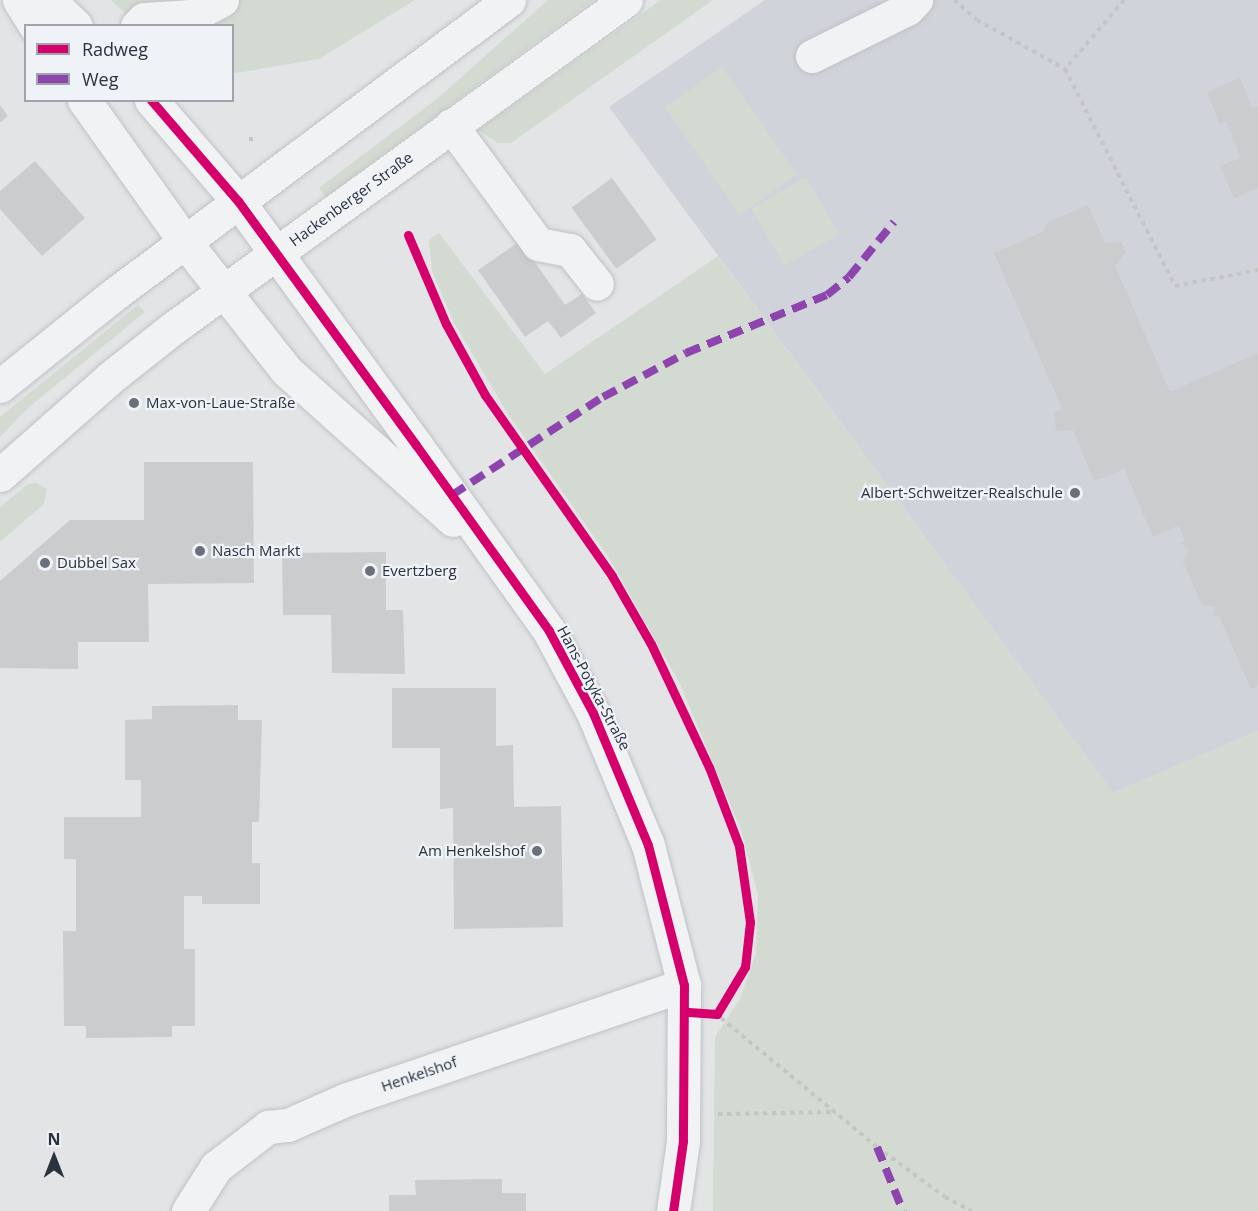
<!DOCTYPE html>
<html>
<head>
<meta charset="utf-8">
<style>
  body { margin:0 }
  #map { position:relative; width:1258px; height:1211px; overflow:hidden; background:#e2e4e6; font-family:"Open Sans",sans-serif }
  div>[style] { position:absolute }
  .built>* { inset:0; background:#d0d3d9 }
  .green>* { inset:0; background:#d3dad2; transform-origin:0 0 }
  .building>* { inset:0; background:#caccce; transform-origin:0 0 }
  .path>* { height:4px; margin-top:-2px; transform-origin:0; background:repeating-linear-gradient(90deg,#c3c5c7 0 4.5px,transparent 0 9px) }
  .roads { filter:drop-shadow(0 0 2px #c0c2c4) drop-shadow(0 0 2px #c0c2c4) }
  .minor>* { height:33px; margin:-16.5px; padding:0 16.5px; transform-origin:16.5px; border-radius:16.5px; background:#f0f2f3 }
  .quiet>* { height:8px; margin-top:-4px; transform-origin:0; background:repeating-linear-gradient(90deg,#8e44ad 0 15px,transparent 0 23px) }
  .cycleway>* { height:9px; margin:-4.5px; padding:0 4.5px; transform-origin:4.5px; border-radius:4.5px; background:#d6006c }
  .dots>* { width:16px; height:16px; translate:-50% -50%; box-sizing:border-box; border:3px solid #eff2f6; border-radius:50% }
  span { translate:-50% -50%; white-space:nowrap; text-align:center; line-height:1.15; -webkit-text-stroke:4.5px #eff2f6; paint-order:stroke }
  .street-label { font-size:15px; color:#29323e }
  .poi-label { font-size:15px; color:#29323e }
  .left { translate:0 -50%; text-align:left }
  .right { translate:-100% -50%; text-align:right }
  .legend { position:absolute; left:24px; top:24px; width:210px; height:78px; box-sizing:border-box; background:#eff2f6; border:2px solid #a0a5ac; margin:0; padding:8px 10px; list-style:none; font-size:18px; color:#29323e }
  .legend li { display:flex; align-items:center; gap:12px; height:30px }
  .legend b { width:30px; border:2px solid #a0a5ac }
  .north { position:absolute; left:24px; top:1127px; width:60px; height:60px; -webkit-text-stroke:4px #eff2f6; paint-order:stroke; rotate:0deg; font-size:16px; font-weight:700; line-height:24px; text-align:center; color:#29323e }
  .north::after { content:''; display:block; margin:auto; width:21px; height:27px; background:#29323e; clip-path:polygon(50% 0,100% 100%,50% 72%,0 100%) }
</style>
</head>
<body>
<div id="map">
  <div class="built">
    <div style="clip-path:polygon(765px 0,1258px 0,1258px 731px,1113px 793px,609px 107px)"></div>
  </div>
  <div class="green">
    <div style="clip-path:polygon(111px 0,415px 0,319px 59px,236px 73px,233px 72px,232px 26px,138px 25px)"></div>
    <div style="clip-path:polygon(548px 0,594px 0,325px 197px,319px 188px,438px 98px)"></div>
    <div style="clip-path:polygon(661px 0,713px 0,511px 143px,498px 143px,478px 130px)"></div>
    <div style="left:722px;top:67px;width:131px;height:70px;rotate:55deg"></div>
    <div style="left:806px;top:177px;width:66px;height:63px;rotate:60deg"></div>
    <div style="clip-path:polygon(439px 233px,545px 374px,718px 256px,1113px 793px,1258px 731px,1258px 1211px,713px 1211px,715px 1037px,740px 999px,756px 953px,758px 894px,741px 830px,680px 684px,609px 558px,508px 414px,453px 321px,432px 271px,429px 240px)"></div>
    <div style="clip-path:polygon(138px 305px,145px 312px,28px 408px,0 437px,0 417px)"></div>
    <div style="clip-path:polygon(37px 483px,47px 489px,44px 504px,0 542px,0 507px,28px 484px)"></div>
  </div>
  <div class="building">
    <div style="clip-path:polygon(1240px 78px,1252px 108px,1258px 106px,1258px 188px,1234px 198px,1220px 166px,1241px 158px,1226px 121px,1220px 124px,1207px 92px)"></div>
    <div style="clip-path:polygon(0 105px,8px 116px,0 123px)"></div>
    <div style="clip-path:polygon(35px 161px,85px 218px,42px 256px,0 209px,0 191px)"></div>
    <div style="left:612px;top:178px;width:76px;height:50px;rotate:54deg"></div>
    <div style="clip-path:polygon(1088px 205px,1105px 243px,1121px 242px,1126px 252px,1115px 266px,1170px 392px,1258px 353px,1258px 686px,1251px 689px,1219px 616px,1213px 616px,1215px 607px,1202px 605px,1183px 562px,1189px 550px,1181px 543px,1185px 541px,1179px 525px,1153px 537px,1124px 469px,1094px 481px,1073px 430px,1056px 431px,1054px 413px,1062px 408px,994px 253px,1043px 232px,1048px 222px)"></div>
    <div style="clip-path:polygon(520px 241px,565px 305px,582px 294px,596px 313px,561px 338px,548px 321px,525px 337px,478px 270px)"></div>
    <div style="clip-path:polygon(144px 462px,253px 462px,254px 583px,148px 584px,149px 642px,78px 642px,78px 669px,0 668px,0 581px,70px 520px,144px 520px)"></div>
    <div style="clip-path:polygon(386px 552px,386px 610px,403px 610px,405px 674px,332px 673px,331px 615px,283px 615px,282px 553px)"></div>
    <div style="clip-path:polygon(392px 688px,496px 688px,496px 746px,513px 745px,514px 807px,561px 806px,563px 927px,454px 929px,453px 808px,440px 809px,440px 748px,392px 748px)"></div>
    <div style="clip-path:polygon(238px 705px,238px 720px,262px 720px,259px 822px,252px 822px,252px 863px,260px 863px,260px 904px,202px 904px,202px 896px,184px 896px,184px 949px,195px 949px,195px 1026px,172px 1026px,172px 1037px,86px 1038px,86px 1026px,64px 1026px,63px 931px,76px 931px,76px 859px,64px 859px,64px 817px,141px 817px,141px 780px,125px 780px,125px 720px,152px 719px,152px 706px)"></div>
    <div style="clip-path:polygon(502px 1179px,502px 1193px,526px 1193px,526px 1211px,389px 1211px,389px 1195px,416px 1195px,415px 1180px)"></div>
  </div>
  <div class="path">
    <div style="left:954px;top:0;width:30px;rotate:41deg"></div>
    <div style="left:977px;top:20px;width:101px;rotate:29.1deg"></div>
    <div style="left:1124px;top:0;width:91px;rotate:130.5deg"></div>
    <div style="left:1065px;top:69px;width:243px;rotate:63.1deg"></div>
    <div style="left:1175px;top:286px;width:85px;rotate:-10.9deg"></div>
    <div style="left:251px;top:137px;width:9px;rotate:90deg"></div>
    <div style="left:721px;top:1018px;width:202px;rotate:39.6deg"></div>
    <div style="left:877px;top:1147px;width:84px;rotate:36.3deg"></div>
    <div style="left:945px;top:1197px;width:30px;rotate:28deg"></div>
    <div style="left:718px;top:1114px;width:115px;rotate:-1deg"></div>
  </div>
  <div class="roads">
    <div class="minor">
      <div style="left:19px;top:0;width:31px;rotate:58deg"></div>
      <div style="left:49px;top:0;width:37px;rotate:44deg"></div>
      <div style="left:137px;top:26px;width:10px;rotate:-45deg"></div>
      <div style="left:144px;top:19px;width:48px;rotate:-3.6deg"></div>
      <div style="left:192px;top:16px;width:34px;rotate:-28deg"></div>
      <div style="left:812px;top:56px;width:106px;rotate:-26.3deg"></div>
      <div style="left:907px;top:9px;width:13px;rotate:-45deg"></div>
      <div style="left:84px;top:100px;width:174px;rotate:54.6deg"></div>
      <div style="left:185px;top:242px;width:164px;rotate:51.7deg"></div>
      <div style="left:287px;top:371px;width:223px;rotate:41.9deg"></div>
      <div style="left:151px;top:100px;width:133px;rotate:49.3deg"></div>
      <div style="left:238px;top:201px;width:302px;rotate:53.9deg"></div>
      <div style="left:416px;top:445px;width:229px;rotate:54.4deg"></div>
      <div style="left:549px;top:631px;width:93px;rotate:61.8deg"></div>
      <div style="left:593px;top:713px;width:143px;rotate:67.4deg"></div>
      <div style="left:648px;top:845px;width:145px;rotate:75.6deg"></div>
      <div style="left:684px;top:985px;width:156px;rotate:90.4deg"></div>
      <div style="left:683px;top:1141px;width:71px;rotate:98.1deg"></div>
      <div style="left:451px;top:125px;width:147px;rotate:53.8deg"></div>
      <div style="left:538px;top:244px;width:33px;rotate:11deg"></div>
      <div style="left:570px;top:250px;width:43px;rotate:51.5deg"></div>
      <div style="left:0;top:386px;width:144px;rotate:-38.8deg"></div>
      <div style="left:112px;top:296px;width:495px;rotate:-36.7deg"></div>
      <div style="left:0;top:475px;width:148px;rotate:-41.4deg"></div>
      <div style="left:111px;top:377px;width:79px;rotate:-38.3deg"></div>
      <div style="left:173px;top:328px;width:559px;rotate:-35.91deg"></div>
      <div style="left:188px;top:1211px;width:52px;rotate:-57.5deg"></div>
      <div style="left:216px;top:1167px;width:66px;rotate:-37.6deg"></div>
      <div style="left:268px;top:1127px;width:20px;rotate:-6deg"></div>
      <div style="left:288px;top:1125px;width:64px;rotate:-23.8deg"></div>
      <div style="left:347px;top:1099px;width:356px;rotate:-18.7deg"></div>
    </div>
  </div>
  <div class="quiet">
    <div style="left:452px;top:495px;width:180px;rotate:-33deg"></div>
    <div style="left:603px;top:397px;width:94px;rotate:-27.9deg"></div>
    <div style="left:686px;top:353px;width:152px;rotate:-22.4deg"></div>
    <div style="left:827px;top:295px;width:28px;rotate:-39deg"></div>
    <div style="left:849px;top:277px;width:71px;rotate:-50.7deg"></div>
    <div style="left:877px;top:1147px;width:69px;rotate:67.9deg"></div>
  </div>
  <div class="cycleway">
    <div style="left:151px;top:100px;width:133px;rotate:49.3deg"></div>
    <div style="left:238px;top:201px;width:302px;rotate:53.9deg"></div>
    <div style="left:416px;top:445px;width:229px;rotate:54.4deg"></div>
    <div style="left:549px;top:631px;width:93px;rotate:61.8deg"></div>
    <div style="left:593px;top:713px;width:143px;rotate:67.4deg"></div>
    <div style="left:648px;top:845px;width:145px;rotate:75.6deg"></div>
    <div style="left:684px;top:985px;width:156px;rotate:90.4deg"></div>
    <div style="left:683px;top:1141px;width:71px;rotate:98.1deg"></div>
    <div style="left:408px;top:235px;width:97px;rotate:66.9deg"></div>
    <div style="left:446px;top:324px;width:81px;rotate:61.2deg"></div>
    <div style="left:485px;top:395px;width:221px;rotate:54.9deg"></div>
    <div style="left:612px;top:576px;width:78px;rotate:60.2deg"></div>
    <div style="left:651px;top:644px;width:136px;rotate:64.8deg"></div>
    <div style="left:709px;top:767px;width:85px;rotate:69.2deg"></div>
    <div style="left:739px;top:846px;width:77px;rotate:81.8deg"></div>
    <div style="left:750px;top:922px;width:45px;rotate:96.3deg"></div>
    <div style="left:745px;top:967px;width:55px;rotate:120.8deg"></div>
    <div style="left:717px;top:1014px;width:32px;rotate:-176deg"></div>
  </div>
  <div class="dots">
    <div style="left:134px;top:403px;background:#6a7079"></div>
    <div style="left:1075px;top:493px;background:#6a7079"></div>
    <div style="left:200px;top:551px;background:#6a7079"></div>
    <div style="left:45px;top:563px;background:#6a7079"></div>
    <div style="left:370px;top:571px;background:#6a7079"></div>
    <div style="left:537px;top:851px;background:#6a7079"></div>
  </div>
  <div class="street-label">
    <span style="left:351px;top:199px;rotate:-36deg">Hackenberger Straße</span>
    <span style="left:594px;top:688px;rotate:62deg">Hans-Potyka-Straße</span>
    <span style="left:419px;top:1074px;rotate:-19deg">Henkelshof</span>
  </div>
  <div class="poi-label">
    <span class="left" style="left:146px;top:403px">Max-von-Laue-Straße</span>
    <span class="right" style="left:1063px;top:493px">Albert-Schweitzer-Realschule</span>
    <span class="left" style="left:212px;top:551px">Nasch Markt</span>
    <span class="left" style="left:57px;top:563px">Dubbel Sax</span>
    <span class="left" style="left:382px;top:571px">Evertzberg</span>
    <span class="right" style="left:525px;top:851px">Am Henkelshof</span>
  </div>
  <ul class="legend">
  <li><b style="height:8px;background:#d6006c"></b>Radweg</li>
  <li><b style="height:8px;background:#8e44ad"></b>Weg</li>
  </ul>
  <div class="north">N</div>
</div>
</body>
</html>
